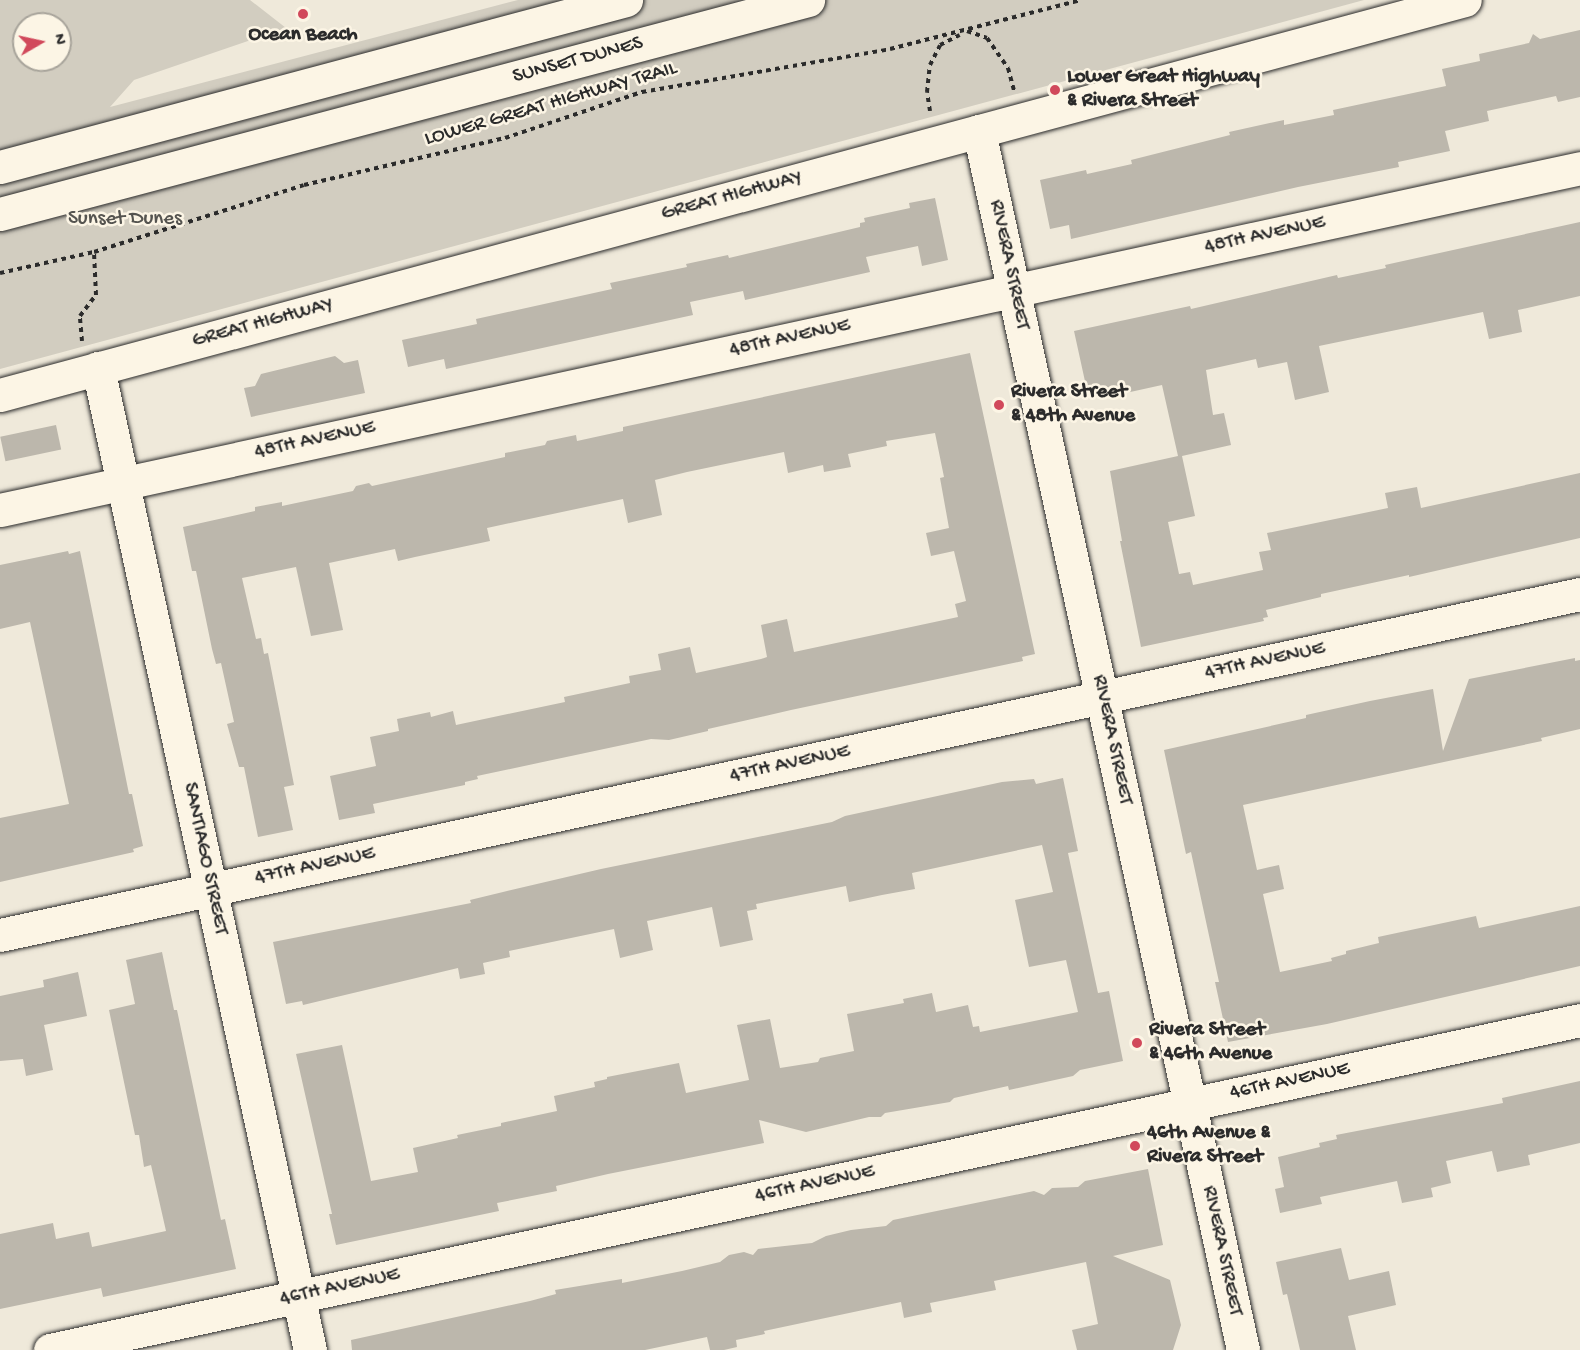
<!DOCTYPE html>
<html>
<head>
<meta charset="utf-8">
<style>
  body { margin:0 }
  #map { position:relative; width:1580px; height:1350px; overflow:hidden; background:#efe9da; font-family:"Gochi Hand",sans-serif }
  div>[style] { position:absolute }
  .green>* { inset:0; background:#d2cdc0 }
  .building>* { inset:0; background:#bcb7ac; transform-origin:0 0 }
  .path>* { height:4px; margin-top:-2px; transform-origin:0; background:repeating-linear-gradient(90deg,#2b2b2b 0 4.5px,transparent 0 9px) }
  .roads { filter:drop-shadow(0 0 2px #2b2b2b) drop-shadow(0 0 2px #2b2b2b) }
  .minor>* { height:33px; margin:-16.5px; padding:0 16.5px; transform-origin:16.5px; border-radius:16.5px; background:#fcf5e5 }
  .dots>* { width:16px; height:16px; translate:-50% -50%; box-sizing:border-box; border:3px solid #fcf5e5; border-radius:50% }
  span { translate:-50% -50%; white-space:nowrap; text-align:center; line-height:1.15; -webkit-text-stroke:5px #fcf5e5; paint-order:stroke }
  .poi-label { font-size:21px; color:#2b2b2b; font-weight:700 }
  .left { translate:0 -50%; text-align:left }
  .street-label { font-size:21px; color:#2b2b2b }
  .park-label { font-size:21px; color:#555450 }
  .north { position:absolute; left:12px; top:12px; width:60px; height:60px; box-sizing:border-box; background:#fcf5e5; border:2px solid #a8a49b; border-radius:50%; rotate:81deg; font-size:16px; font-weight:700; line-height:24px; text-align:center; color:#2b2b2b }
  .north::after { content:''; display:block; margin:auto; width:21px; height:27px; background:#d1495b; clip-path:polygon(50% 0,100% 100%,50% 72%,0 100%) }
</style>
</head>
<body>
<div id="map">
  <div class="green">
    <div style="clip-path:polygon(evenodd,0 0,250px 0,286px 28px,134px 80px,110px 107px,518px 0,1364px 0,0 369px,0 0,24px 24px,60px 24px,60px 60px,24px 60px,24px 24px)"></div>
  </div>
  <div class="building">
    <div style="clip-path:polygon(1580px 30px,1580px 97px,1558px 102px,1556px 96px,1487px 111px,1489px 121px,1445px 131px,1450px 151px,1398px 162px,1399px 167px,1298px 187px,1071px 239px,1069px 225px,1050px 229px,1040px 180px,1086px 170px,1087px 174px,1132px 164px,1131px 160px,1230px 135px,1229px 132px,1284px 120px,1284px 125px,1334px 115px,1333px 110px,1446px 86px,1442px 69px,1480px 61px,1479px 54px,1529px 43px,1533px 34px,1540px 39px)"></div>
    <div style="clip-path:polygon(935px 198px,948px 260px,922px 266px,918px 246px,866px 257px,870px 272px,745px 300px,743px 291px,690px 302px,693px 315px,446px 369px,444px 359px,408px 367px,402px 340px,477px 324px,476px 319px,612px 289px,610px 283px,687px 267px,686px 264px,728px 255px,729px 258px,860px 227px,860px 223px,865px 222px,864px 218px,910px 208px,909px 203px)"></div>
    <div style="clip-path:polygon(1580px 222px,1580px 296px,1518px 310px,1522px 332px,1489px 339px,1483px 312px,1319px 346px,1329px 392px,1295px 400px,1287px 362px,1258px 368px,1256px 359px,1206px 370px,1213px 415px,1224px 413px,1231px 445px,1182px 456px,1195px 516px,1168px 522px,1179px 574px,1190px 572px,1193px 585px,1263px 570px,1259px 552px,1271px 550px,1267px 533px,1388px 508px,1385px 493px,1417px 487px,1421px 508px,1580px 473px,1580px 538px,1409px 577px,1409px 575px,1321px 594px,1321px 597px,1266px 610px,1268px 617px,1263px 618px,1264px 621px,1141px 647px,1120px 541px,1122px 541px,1110px 471px,1178px 456px,1162px 385px,1103px 398px,1102px 392px,1088px 395px,1074px 331px,1190px 306px,1191px 309px,1337px 275px,1338px 278px,1386px 268px,1385px 265px)"></div>
    <div style="clip-path:polygon(970px 353px,1035px 654px,1022px 657px,1023px 661px,791px 710px,708px 729px,708px 731px,669px 740px,651px 739px,477px 776px,478px 779px,465px 782px,465px 785px,373px 804px,375px 813px,339px 820px,330px 776px,376px 766px,370px 737px,399px 731px,397px 719px,430px 712px,431px 717px,453px 711px,456px 725px,565px 702px,564px 697px,630px 683px,629px 676px,661px 670px,658px 654px,690px 647px,696px 673px,761px 659px,767px 657px,761px 625px,787px 619px,794px 652px,958px 617px,955px 604px,966px 601px,954px 551px,931px 556px,926px 533px,949px 528px,940px 478px,944px 477px,935px 433px,886px 441px,887px 446px,848px 454px,851px 467px,824px 472px,823px 465px,788px 473px,784px 452px,687px 472px,655px 480px,662px 515px,628px 523px,623px 499px,487px 528px,490px 541px,415px 557px,398px 561px,395px 549px,329px 563px,343px 630px,311px 636px,296px 567px,242px 578px,256px 639px,261px 638px,264px 654px,268px 653px,294px 785px,284px 787px,293px 830px,258px 837px,244px 767px,239px 767px,227px 724px,234px 722px,221px 663px,216px 664px,212px 649px,196px 571px,192px 571px,183px 527px,255px 511px,255px 507px,282px 502px,282px 506px,353px 491px,356px 486px,369px 483px,372px 486px,505px 457px,505px 453px,545px 445px,547px 441px,576px 435px,577px 441px,623px 431px,623px 427px)"></div>
    <div style="clip-path:polygon(335px 356px,344px 363px,358px 360px,365px 393px,251px 417px,244px 388px,255px 386px,261px 374px)"></div>
    <div style="left:56px;top:425px;width:25px;height:57px;rotate:78deg"></div>
    <div style="clip-path:polygon(68px 551px,69px 554px,80px 551px,129px 794px,132px 794px,143px 846px,133px 849px,134px 852px,0 882px,0 818px,69px 804px,30px 622px,0 629px,0 565px)"></div>
    <div style="clip-path:polygon(1575px 658px,1575px 661px,1580px 660px,1580px 729px,1541px 738px,1542px 741px,1243px 805px,1257px 870px,1279px 865px,1284px 889px,1263px 894px,1280px 972px,1332px 961px,1331px 958px,1346px 954px,1346px 951px,1379px 943px,1378px 937px,1476px 916px,1479px 928px,1580px 906px,1580px 966px,1327px 1024px,1228px 1042px,1215px 982px,1219px 982px,1191px 852px,1186px 854px,1164px 750px,1306px 718px,1306px 715px,1370px 701px,1433px 689px,1443px 751px,1469px 679px)"></div>
    <div style="clip-path:polygon(1063px 778px,1078px 851px,1068px 853px,1098px 993px,1109px 991px,1123px 1061px,1080px 1070px,1073px 1076px,1009px 1090px,1008px 1086px,954px 1098px,950px 1102px,885px 1113px,881px 1117px,869px 1117px,806px 1132px,759px 1120px,764px 1143px,608px 1174px,556px 1186px,557px 1191px,497px 1203px,499px 1211px,336px 1245px,329px 1214px,332px 1214px,296px 1054px,342px 1045px,371px 1181px,418px 1172px,413px 1148px,458px 1138px,457px 1135px,501px 1126px,501px 1123px,557px 1111px,554px 1096px,595px 1087px,594px 1082px,607px 1079px,607px 1077px,679px 1063px,686px 1093px,749px 1080px,737px 1025px,770px 1019px,780px 1068px,818px 1062px,820px 1058px,854px 1051px,847px 1014px,904px 1003px,903px 999px,932px 993px,936px 1012px,968px 1005px,973px 1027px,979px 1026px,980px 1032px,1078px 1012px,1066px 960px,1029px 967px,1015px 900px,1053px 892px,1042px 845px,912px 873px,915px 889px,882px 895px,849px 902px,846px 886px,756px 904px,757px 909px,747px 911px,753px 940px,720px 947px,712px 907px,647px 921px,653px 950px,620px 958px,614px 929px,509px 951px,510px 957px,483px 963px,485px 974px,460px 979px,458px 968px,303px 1005px,302px 1001px,286px 1004px,273px 942px,471px 903px,470px 900px,503px 892px,601px 869px,832px 822px,845px 816px,1002px 782px,1034px 779px,1036px 784px)"></div>
    <div style="clip-path:polygon(162px 952px,174px 1010px,177px 1010px,221px 1220px,225px 1219px,236px 1269px,103px 1297px,101px 1288px,0 1309px,0 1234px,53px 1223px,56px 1239px,89px 1232px,92px 1247px,166px 1231px,151px 1165px,144px 1167px,139px 1135px,135px 1135px,109px 1010px,135px 1004px,126px 960px)"></div>
    <div style="clip-path:polygon(78px 972px,87px 1016px,44px 1025px,53px 1070px,26px 1076px,23px 1059px,0 1061px,0 996px,44px 987px,43px 980px)"></div>
    <div style="clip-path:polygon(1580px 1081px,1580px 1143px,1528px 1155px,1530px 1165px,1497px 1172px,1492px 1151px,1446px 1161px,1451px 1183px,1431px 1188px,1433px 1197px,1402px 1203px,1397px 1181px,1320px 1197px,1322px 1204px,1280px 1213px,1275px 1189px,1284px 1187px,1278px 1157px,1320px 1147px,1319px 1143px,1337px 1139px,1336px 1135px,1503px 1103px,1502px 1098px)"></div>
    <div style="clip-path:polygon(1148px 1169px,1163px 1245px,1113px 1256px,1170px 1280px,1181px 1325px,1173px 1350px,1077px 1350px,1072px 1330px,1098px 1324px,1086px 1262px,994px 1281px,996px 1290px,930px 1303px,932px 1312px,904px 1318px,901px 1302px,764px 1331px,765px 1334px,736px 1340px,737px 1347px,724px 1350px,710px 1350px,707px 1337px,645px 1350px,352px 1350px,351px 1340px,530px 1301px,556px 1294px,555px 1290px,622px 1279px,622px 1283px,682px 1271px,720px 1262px,729px 1255px,744px 1252px,753px 1255px,758px 1249px,812px 1243px,826px 1236px,851px 1230px,886px 1226px,893px 1220px,1034px 1191px,1044px 1195px,1052px 1188px,1078px 1187px,1085px 1181px)"></div>
    <div style="clip-path:polygon(1341px 1248px,1349px 1280px,1389px 1271px,1396px 1305px,1348px 1316px,1356px 1350px,1300px 1350px,1287px 1294px,1283px 1295px,1276px 1262px)"></div>
  </div>
  <div class="path">
    <div style="left:967px;top:31px;width:21px;rotate:19deg"></div>
    <div style="left:987px;top:38px;width:37px;rotate:55deg"></div>
    <div style="left:1008px;top:68px;width:24px;rotate:75deg"></div>
    <div style="left:930px;top:111px;width:19px;rotate:-99deg"></div>
    <div style="left:927px;top:92px;width:27px;rotate:-84deg"></div>
    <div style="left:930px;top:65px;width:22px;rotate:-63deg"></div>
    <div style="left:940px;top:45px;width:22px;rotate:-27deg"></div>
    <div style="left:0;top:273px;width:96px;rotate:-12.6deg"></div>
    <div style="left:94px;top:252px;width:220px;rotate:-17.7deg"></div>
    <div style="left:304px;top:185px;width:206px;rotate:-13.2deg"></div>
    <div style="left:505px;top:138px;width:145px;rotate:-18.6deg"></div>
    <div style="left:642px;top:92px;width:252px;rotate:-9.8deg"></div>
    <div style="left:890px;top:49px;width:197px;rotate:-14.4deg"></div>
    <div style="left:82px;top:341px;width:25px;rotate:-95deg"></div>
    <div style="left:80px;top:316px;width:26px;rotate:-53deg"></div>
    <div style="left:96px;top:295px;width:43px;rotate:-92.7deg"></div>
  </div>
  <div class="roads">
    <div class="minor">
      <div style="left:979px;top:131px;width:1247px;rotate:77.78deg"></div>
      <div style="left:0;top:167px;width:648px;rotate:-14.94deg"></div>
      <div style="left:0;top:214px;width:836px;rotate:-14.83deg"></div>
      <div style="left:98px;top:368px;width:1005px;rotate:77.82deg"></div>
      <div style="left:0;top:395px;width:1517px;rotate:-15.09deg"></div>
      <div style="left:0;top:510px;width:1617px;rotate:-12.21deg"></div>
      <div style="left:0;top:935px;width:1616px;rotate:-12.18deg"></div>
      <div style="left:50px;top:1350px;width:1565px;rotate:-12.17deg"></div>
    </div>
  </div>
  <div class="dots">
    <div style="left:303px;top:14px;background:#d1495b"></div>
    <div style="left:1055px;top:90px;background:#d1495b"></div>
    <div style="left:999px;top:405px;background:#d1495b"></div>
    <div style="left:1137px;top:1043px;background:#d1495b"></div>
    <div style="left:1135px;top:1146px;background:#d1495b"></div>
  </div>
  <div class="poi-label">
    <span style="left:303px;top:36px">Ocean Beach</span>
    <span class="left" style="left:1067px;top:90px">Lower Great Highway<br>&amp; Rivera Street</span>
    <span class="left" style="left:1011px;top:405px">Rivera Street<br>&amp; 48th Avenue</span>
    <span class="left" style="left:1149px;top:1043px">Rivera Street<br>&amp; 46th Avenue</span>
    <span class="left" style="left:1147px;top:1146px">46th Avenue &amp;<br>Rivera Street</span>
  </div>
  <div class="street-label">
    <span style="left:578px;top:61px;rotate:-15deg">SUNSET DUNES</span>
    <span style="left:551px;top:105px;rotate:-16deg">LOWER GREAT HIGHWAY TRAIL</span>
    <span style="left:732px;top:197px;rotate:-15deg">GREAT HIGHWAY</span>
    <span style="left:1265px;top:236px;rotate:-12deg">48TH AVENUE</span>
    <span style="left:1008px;top:265px;rotate:78deg">RIVERA STREET</span>
    <span style="left:263px;top:324px;rotate:-15deg">GREAT HIGHWAY</span>
    <span style="left:790px;top:339px;rotate:-12deg">48TH AVENUE</span>
    <span style="left:315px;top:441px;rotate:-12deg">48TH AVENUE</span>
    <span style="left:1265px;top:662px;rotate:-12deg">47TH AVENUE</span>
    <span style="left:1111px;top:740px;rotate:78deg">RIVERA STREET</span>
    <span style="left:790px;top:765px;rotate:-12deg">47TH AVENUE</span>
    <span style="left:204px;top:859px;rotate:78deg">SANTIAGO STREET</span>
    <span style="left:315px;top:867px;rotate:-12deg">47TH AVENUE</span>
    <span style="left:1290px;top:1082px;rotate:-12deg">46TH AVENUE</span>
    <span style="left:815px;top:1185px;rotate:-12deg">46TH AVENUE</span>
    <span style="left:1221px;top:1251px;rotate:78deg">RIVERA STREET</span>
    <span style="left:340px;top:1288px;rotate:-12deg">46TH AVENUE</span>
  </div>
  <div class="park-label">
    <span style="left:125px;top:220px">Sunset Dunes</span>
  </div>
  <div class="north">N</div>
</div>
</body>
</html>
